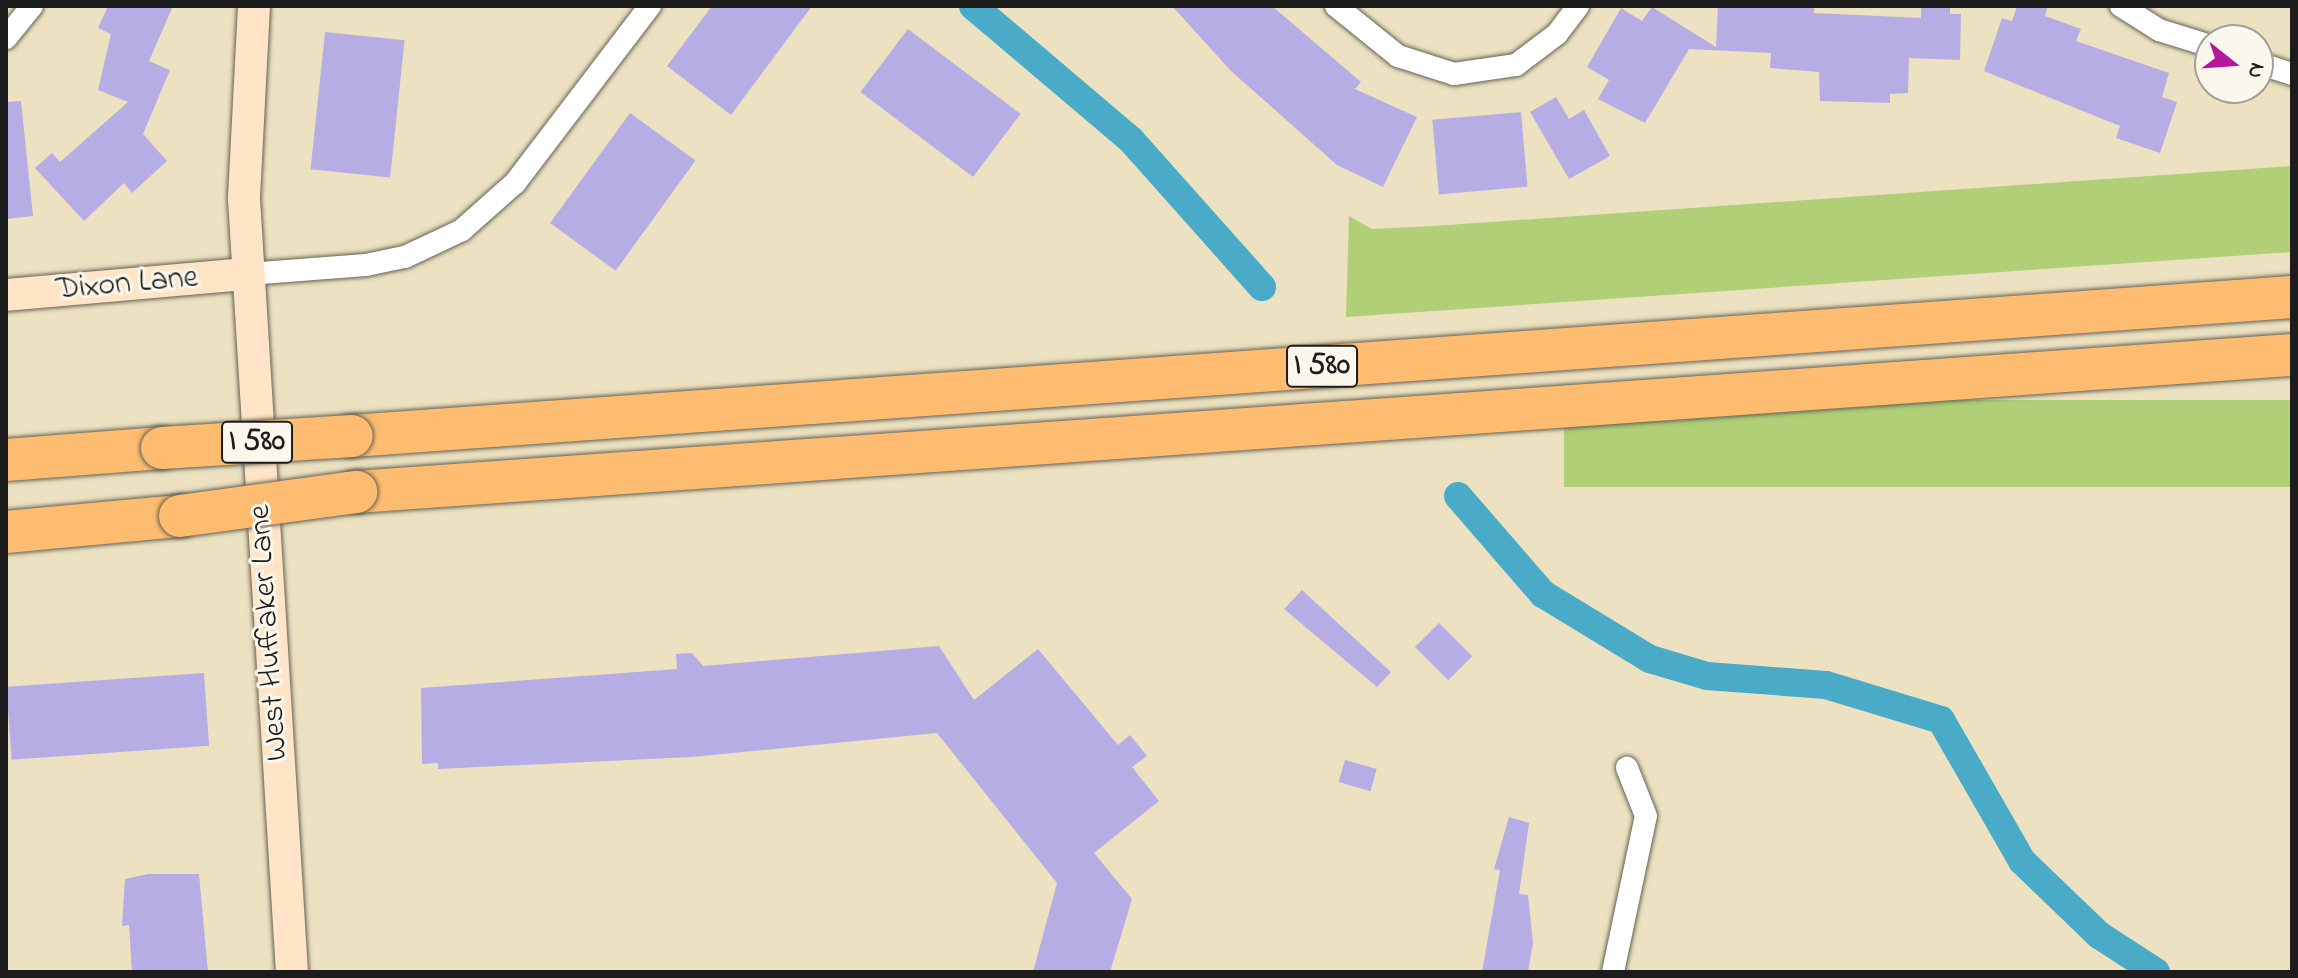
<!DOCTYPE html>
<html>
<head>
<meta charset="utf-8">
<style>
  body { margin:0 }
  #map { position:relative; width:2298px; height:978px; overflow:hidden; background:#ece2c1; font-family:"Indie Flower",sans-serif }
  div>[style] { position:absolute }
  .green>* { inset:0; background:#b0cf77; transform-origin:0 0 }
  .canal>* { height:28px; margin:-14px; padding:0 14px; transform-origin:14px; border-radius:14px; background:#4aabc9 }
  .building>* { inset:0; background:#b7ade5; transform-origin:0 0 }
  .roads { filter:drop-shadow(0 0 2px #656156) drop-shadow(0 0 2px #656156) }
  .street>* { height:22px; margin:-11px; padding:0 11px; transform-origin:11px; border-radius:11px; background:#fff }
  .secondary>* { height:32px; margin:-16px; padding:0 16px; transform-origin:16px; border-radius:16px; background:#ffe4c6 }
  .highway>* { height:42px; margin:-21px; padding:0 21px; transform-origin:21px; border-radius:21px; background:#febc70 }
  .bridges { filter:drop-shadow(0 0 2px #656156) drop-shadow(0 0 2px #656156) }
  .highway-bridge>* { height:42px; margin:-21px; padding:0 21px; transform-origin:21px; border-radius:21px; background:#febc70 }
  span { translate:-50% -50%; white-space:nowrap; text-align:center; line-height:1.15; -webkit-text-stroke:6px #fbf7ec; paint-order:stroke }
  .shield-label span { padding:2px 6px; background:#fbf7ec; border:2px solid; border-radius:6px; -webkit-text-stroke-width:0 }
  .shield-label { font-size:30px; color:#1c1c1c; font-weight:700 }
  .street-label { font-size:32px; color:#1c1c1c }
  .frame { position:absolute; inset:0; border:8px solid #1c1c1c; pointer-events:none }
  .north { position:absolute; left:2194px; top:24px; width:80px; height:80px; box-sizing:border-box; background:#fbf7ec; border:2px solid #a29f99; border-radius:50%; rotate:107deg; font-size:22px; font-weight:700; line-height:32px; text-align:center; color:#1c1c1c }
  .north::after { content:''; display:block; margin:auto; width:28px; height:36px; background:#b5179e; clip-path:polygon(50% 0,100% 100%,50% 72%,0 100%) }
</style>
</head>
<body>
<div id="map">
  <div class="green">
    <div style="clip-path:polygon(2292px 166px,2292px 252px,1346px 317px,1349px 216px,1372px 229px,1433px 226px)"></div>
    <div style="left:2292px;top:400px;width:87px;height:728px;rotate:90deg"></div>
  </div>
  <div class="canal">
    <div style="left:973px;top:6px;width:207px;rotate:40.3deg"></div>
    <div style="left:1131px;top:140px;width:197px;rotate:48.3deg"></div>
    <div style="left:1458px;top:496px;width:130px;rotate:49.1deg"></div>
    <div style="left:1543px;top:594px;width:125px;rotate:31.3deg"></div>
    <div style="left:1650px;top:659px;width:59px;rotate:16.6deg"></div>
    <div style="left:1707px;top:676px;width:119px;rotate:4.3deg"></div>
    <div style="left:1826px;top:685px;width:120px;rotate:16.9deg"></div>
    <div style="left:1941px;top:720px;width:163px;rotate:60.1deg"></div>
    <div style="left:2022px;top:861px;width:107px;rotate:43.9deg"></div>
    <div style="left:2099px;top:935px;width:68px;rotate:33deg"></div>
  </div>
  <div class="building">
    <div style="clip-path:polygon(108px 6px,173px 6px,149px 61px,170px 70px,143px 134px,167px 161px,132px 193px,124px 183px,84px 221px,35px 168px,52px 153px,60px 162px,128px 102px,98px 90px,111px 34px,98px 28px)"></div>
    <div style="clip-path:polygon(712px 6px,812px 6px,731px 115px,667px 66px)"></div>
    <div style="clip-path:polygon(1172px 6px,1272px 6px,1361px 82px,1355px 89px,1417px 117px,1383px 187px,1337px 165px,1231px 71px)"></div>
    <div style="clip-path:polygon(1718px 6px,1814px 6px,1814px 13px,1921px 18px,1921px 6px,1950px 6px,1950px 14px,1961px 14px,1960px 60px,1909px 58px,1908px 93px,1890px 94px,1890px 103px,1820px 101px,1819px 72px,1770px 68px,1771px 53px,1689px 49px,1645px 123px,1598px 99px,1609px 80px,1587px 67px,1621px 8px,1642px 21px,1652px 7px,1716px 47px)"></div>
    <div style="clip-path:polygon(2017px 6px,2048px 6px,2045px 16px,2081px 29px,2076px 41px,2169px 73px,2162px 97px,2177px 102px,2160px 153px,2116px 138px,2120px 126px,1984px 71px,2002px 18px,2012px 21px)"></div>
    <div style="left:908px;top:29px;width:141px;height:79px;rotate:37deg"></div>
    <div style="left:325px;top:32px;width:80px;height:138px;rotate:6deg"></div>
    <div style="clip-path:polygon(1556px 97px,1569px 119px,1584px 110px,1610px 156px,1569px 179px,1530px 112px)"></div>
    <div style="clip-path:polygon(21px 101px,33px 216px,6px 219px,6px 102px)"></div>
    <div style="left:1521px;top:112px;width:75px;height:89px;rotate:85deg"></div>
    <div style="left:630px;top:113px;width:81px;height:136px;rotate:36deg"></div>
    <div style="clip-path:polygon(1302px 590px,1391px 672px,1377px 687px,1284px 609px)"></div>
    <div style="left:1439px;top:623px;width:47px;height:34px;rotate:45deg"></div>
    <div style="clip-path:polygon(939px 646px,974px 700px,1038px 649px,1118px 745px,1130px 735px,1147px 756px,1132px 767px,1159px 801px,1094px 853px,1132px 899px,1110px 972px,1033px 972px,1057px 883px,937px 733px,692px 757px,438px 769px,438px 763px,422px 764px,421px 688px,677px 669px,676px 654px,692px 653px,703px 666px)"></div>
    <div style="left:204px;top:673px;width:73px;height:198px;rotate:86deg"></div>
    <div style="left:1345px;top:760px;width:33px;height:23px;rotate:16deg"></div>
    <div style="clip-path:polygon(1509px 817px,1529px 823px,1519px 894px,1528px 895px,1533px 943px,1528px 972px,1482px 972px,1500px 870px,1494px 869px)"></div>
    <div style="clip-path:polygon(148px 874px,199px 874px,208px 972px,132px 972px,129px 925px,122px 926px,125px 879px)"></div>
  </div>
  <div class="roads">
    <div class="street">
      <div style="left:1336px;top:6px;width:80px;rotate:38.9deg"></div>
      <div style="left:1398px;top:56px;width:59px;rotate:17.8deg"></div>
      <div style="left:1454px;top:74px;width:63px;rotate:-8.3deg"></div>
      <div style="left:1516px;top:65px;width:51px;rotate:-37.1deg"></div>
      <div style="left:1557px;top:34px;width:35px;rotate:-53deg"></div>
      <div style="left:2121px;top:6px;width:45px;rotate:32.3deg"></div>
      <div style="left:2159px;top:30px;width:53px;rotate:17.4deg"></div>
      <div style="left:6px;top:38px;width:41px;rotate:-50.9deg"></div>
      <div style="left:2258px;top:63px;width:36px;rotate:18deg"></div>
      <div style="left:248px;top:274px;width:118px;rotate:-4.4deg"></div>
      <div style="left:366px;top:265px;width:40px;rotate:-12deg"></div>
      <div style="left:405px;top:257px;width:63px;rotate:-25.3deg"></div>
      <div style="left:462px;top:230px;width:71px;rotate:-41.6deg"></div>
      <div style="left:515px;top:183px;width:223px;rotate:-52.7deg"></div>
      <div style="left:1613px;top:972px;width:159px;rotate:-78.1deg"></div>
      <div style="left:1646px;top:816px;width:52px;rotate:-111.6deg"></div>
    </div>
    <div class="secondary">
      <div style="left:254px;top:6px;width:193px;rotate:93deg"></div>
      <div style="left:244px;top:199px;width:774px;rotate:86.45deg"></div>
      <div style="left:6px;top:295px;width:243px;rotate:-5deg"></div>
    </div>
    <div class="highway">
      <div style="left:352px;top:436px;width:1945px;rotate:-4.1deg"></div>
      <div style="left:6px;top:460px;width:156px;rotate:-4.4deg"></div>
      <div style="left:356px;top:492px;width:1941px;rotate:-4.05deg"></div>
      <div style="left:6px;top:532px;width:175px;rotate:-5.3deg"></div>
    </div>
  </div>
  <div class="bridges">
    <div class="highway-bridge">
      <div style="left:162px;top:448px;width:190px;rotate:-3.6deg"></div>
      <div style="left:180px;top:516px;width:178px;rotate:-7.8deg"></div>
    </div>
  </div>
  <div class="shield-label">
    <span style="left:1322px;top:366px">I 580</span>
    <span style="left:257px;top:442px">I 580</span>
  </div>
  <div class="street-label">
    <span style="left:127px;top:285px;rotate:-5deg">Dixon Lane</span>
    <span style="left:270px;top:633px;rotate:-94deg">West Huffaker Lane</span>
  </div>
  <div class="frame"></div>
  <div class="north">N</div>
</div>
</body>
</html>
